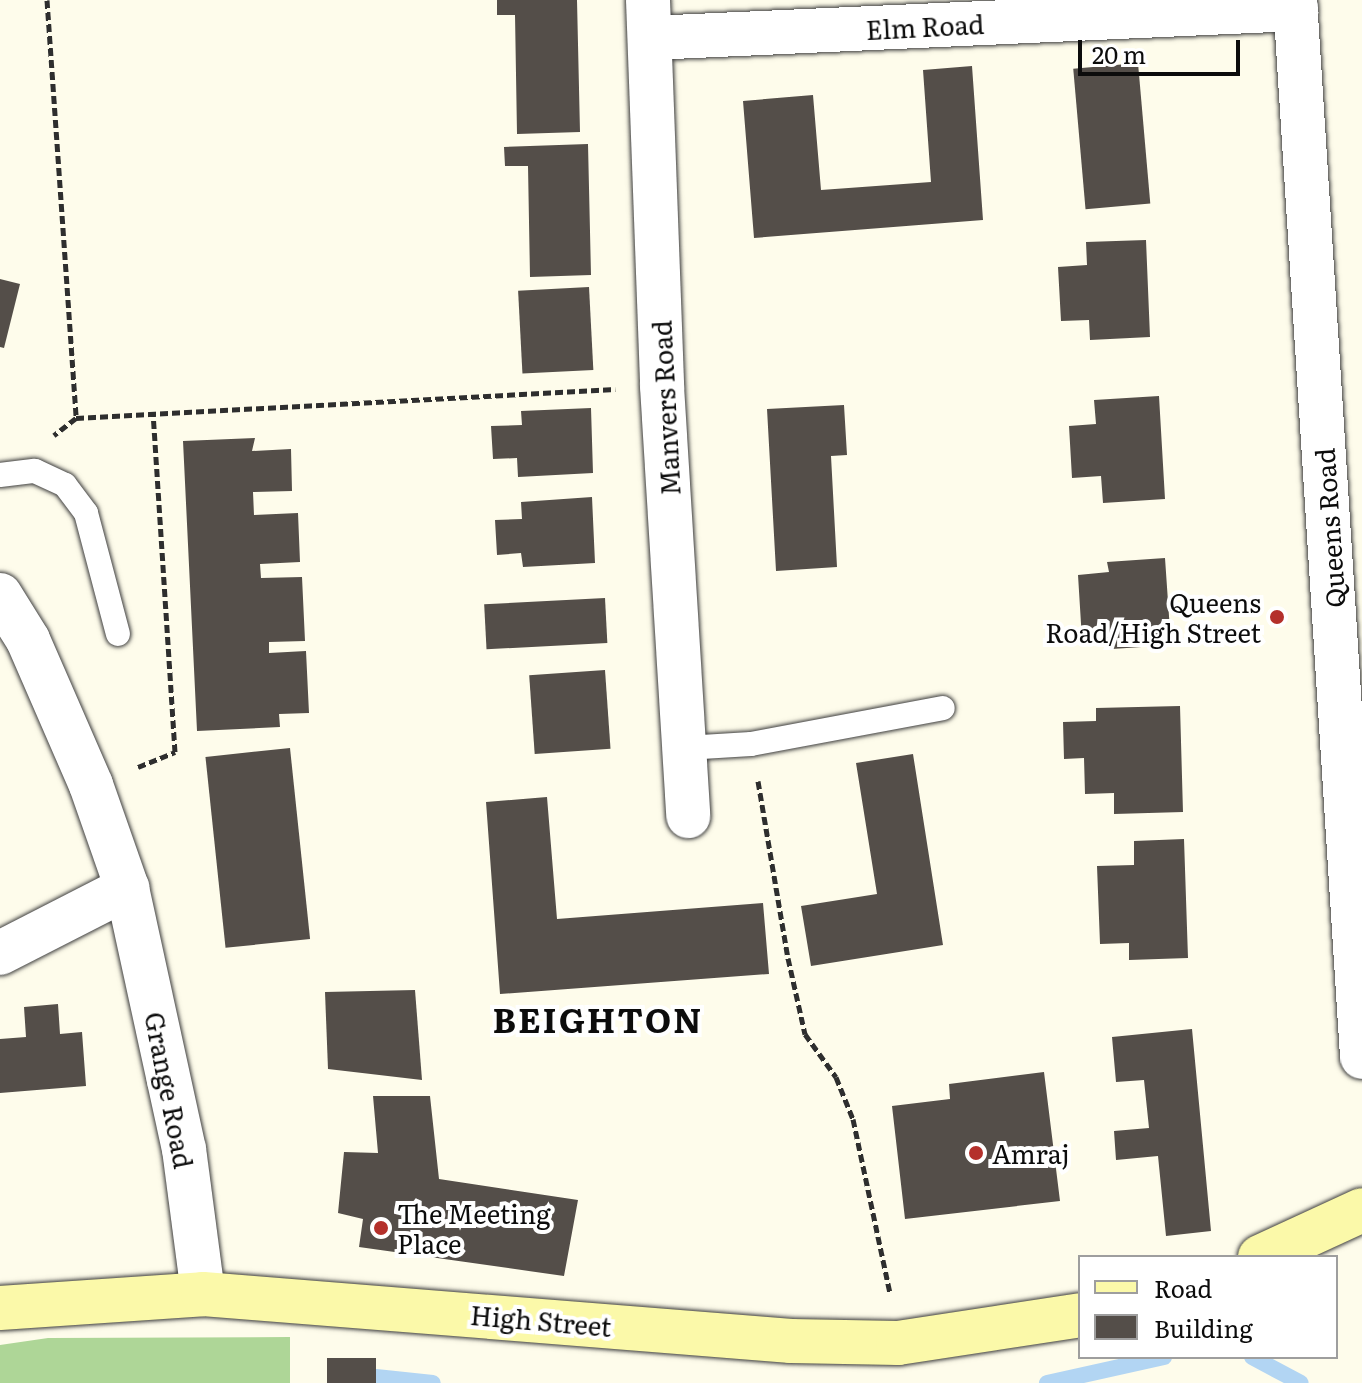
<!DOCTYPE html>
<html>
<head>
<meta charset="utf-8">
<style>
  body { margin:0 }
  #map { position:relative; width:1362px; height:1383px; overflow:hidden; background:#fefceb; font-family:Literata,serif }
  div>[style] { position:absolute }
  .forest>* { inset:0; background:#aed697 }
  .stream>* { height:16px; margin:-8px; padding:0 8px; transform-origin:8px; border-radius:8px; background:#b2d5f3 }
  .building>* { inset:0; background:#544e49; transform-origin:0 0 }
  .path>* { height:5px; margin-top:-2.5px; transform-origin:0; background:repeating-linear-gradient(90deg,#2e2e2e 0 8px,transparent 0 12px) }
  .roads { filter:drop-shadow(0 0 2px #3f3f3f) drop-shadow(0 0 2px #3f3f3f) }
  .lane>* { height:24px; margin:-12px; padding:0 12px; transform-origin:12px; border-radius:12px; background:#fff }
  .street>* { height:44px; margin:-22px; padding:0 22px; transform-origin:22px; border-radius:22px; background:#fff }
  .secondary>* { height:44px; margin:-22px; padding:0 22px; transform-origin:22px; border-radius:22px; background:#fbf9a9 }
  .dots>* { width:22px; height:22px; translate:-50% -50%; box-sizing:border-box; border:4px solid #fff; border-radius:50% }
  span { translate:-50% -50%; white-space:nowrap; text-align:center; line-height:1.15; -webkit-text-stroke:8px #fff; paint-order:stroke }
  .street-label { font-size:26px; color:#0c0c0c }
  .poi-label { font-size:26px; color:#0c0c0c }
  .right { translate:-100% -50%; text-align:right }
  .left { translate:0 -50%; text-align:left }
  .district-label { font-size:34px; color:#0c0c0c; font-weight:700; letter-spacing:2px }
  .legend { position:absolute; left:1078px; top:1255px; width:260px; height:104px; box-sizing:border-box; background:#fff; border:2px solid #9e9e9e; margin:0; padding:10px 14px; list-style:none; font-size:24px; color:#0c0c0c }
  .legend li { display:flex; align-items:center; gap:16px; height:40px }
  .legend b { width:40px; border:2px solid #9e9e9e }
  .scale { position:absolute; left:1078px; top:40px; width:162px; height:36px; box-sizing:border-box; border:4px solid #0c0c0c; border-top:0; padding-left:10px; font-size:24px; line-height:28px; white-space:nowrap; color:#0c0c0c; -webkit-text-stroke:6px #fff; paint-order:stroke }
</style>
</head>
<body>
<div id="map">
  <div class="forest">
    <div style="clip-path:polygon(290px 1337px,290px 1383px,0 1383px,0 1345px,48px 1338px)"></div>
  </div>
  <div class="stream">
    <div style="left:1252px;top:1357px;width:55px;rotate:28deg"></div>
    <div style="left:376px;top:1377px;width:57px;rotate:6deg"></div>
    <div style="left:1047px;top:1383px;width:120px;rotate:-12.5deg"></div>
  </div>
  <div class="building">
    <div style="clip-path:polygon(497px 0,577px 0,580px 132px,517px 134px,515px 15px,497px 15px)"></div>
    <div style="left:1138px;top:63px;width:141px;height:65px;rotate:85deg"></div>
    <div style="clip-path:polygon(972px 66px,983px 220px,754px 238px,743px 101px,813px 95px,821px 190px,931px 182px,923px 70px)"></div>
    <div style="clip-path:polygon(588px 144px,591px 275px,530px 277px,528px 166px,505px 166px,504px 147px)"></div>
    <div style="clip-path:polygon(1146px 240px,1150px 337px,1090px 340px,1089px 320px,1061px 321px,1058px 267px,1087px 265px,1086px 242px)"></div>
    <div style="clip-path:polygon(0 279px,20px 284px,4px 348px,0 347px)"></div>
    <div style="left:589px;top:287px;width:83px;height:71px;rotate:87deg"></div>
    <div style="clip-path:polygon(1159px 396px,1165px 499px,1103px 503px,1101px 476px,1072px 478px,1069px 426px,1096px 424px,1094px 400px)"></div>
    <div style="clip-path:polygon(844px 405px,847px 455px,831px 456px,837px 567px,776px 571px,767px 409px)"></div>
    <div style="clip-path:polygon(591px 408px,593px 473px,518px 477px,517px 458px,493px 459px,491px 426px,522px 425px,521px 411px)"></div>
    <div style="clip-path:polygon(255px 438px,252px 451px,291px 449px,292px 491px,253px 492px,254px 515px,298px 513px,300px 562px,260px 564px,261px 578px,302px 577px,305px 641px,269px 642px,269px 653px,306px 651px,309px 713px,279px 714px,280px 727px,197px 731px,183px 441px)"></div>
    <div style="clip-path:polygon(592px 497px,595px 563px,523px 567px,521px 553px,497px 555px,495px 520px,522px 519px,521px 502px)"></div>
    <div style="clip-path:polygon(1165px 558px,1171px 645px,1112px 649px,1111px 638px,1082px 640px,1078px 575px,1109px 572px,1107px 562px)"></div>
    <div style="left:605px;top:598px;width:45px;height:121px;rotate:87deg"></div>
    <div style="left:605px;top:670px;width:79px;height:76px;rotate:86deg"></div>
    <div style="clip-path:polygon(1180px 706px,1183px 812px,1114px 814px,1114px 793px,1085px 794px,1084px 758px,1064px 759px,1063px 722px,1096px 721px,1096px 708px)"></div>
    <div style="left:290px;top:748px;width:192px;height:85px;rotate:84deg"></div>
    <div style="clip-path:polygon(913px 754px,943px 945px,811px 966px,801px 906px,877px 894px,856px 763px)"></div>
    <div style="clip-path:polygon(547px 797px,557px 919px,763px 903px,769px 974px,500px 994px,486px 802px)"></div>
    <div style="clip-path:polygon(1184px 839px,1188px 958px,1129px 960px,1129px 943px,1100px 944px,1097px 866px,1134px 865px,1134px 841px)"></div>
    <div style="clip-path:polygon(415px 990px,422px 1080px,328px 1069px,325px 992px)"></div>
    <div style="clip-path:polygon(58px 1004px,60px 1034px,82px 1032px,86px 1086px,0 1093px,0 1039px,26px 1037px,24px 1007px)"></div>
    <div style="clip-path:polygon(1192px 1029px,1211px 1231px,1166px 1236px,1158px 1156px,1116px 1160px,1114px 1131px,1149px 1128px,1144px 1080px,1116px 1082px,1112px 1037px)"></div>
    <div style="clip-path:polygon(1044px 1072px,1060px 1201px,905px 1219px,892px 1106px,950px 1099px,949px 1084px)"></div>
    <div style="clip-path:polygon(373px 1096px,430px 1096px,439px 1179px,578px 1200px,564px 1276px,359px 1247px,363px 1219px,338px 1213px,344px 1152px,378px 1153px)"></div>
    <div style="left:327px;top:1358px;width:49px;height:25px"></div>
  </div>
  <div class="path">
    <div style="left:47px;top:0;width:419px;rotate:86deg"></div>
    <div style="left:76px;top:418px;width:28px;rotate:142deg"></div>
    <div style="left:76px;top:418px;width:540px;rotate:-3.08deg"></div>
    <div style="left:138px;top:767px;width:40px;rotate:-22deg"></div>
    <div style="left:175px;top:752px;width:340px;rotate:-93.7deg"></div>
    <div style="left:758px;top:781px;width:180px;rotate:80.4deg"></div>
    <div style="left:788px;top:958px;width:78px;rotate:77.4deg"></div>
    <div style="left:805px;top:1034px;width:53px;rotate:54.2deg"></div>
    <div style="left:836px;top:1077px;width:45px;rotate:68deg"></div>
    <div style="left:853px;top:1119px;width:178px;rotate:78deg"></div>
  </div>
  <div class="roads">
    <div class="lane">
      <div style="left:0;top:475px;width:35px;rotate:-7deg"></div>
      <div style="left:35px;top:471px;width:33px;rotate:25deg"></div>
      <div style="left:65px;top:485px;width:35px;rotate:53deg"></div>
      <div style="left:86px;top:513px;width:125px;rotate:75.2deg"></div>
      <div style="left:685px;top:748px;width:66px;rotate:-3.5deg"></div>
      <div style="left:751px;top:744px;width:195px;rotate:-10.6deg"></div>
    </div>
    <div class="street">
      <div style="left:648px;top:0;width:386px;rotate:87.9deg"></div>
      <div style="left:662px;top:386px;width:431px;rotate:86.5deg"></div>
      <div style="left:1295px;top:0;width:1059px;rotate:86.37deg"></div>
      <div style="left:650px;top:38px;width:647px;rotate:-2.57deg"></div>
      <div style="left:0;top:595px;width:53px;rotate:58.1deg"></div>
      <div style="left:28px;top:640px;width:158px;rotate:66.5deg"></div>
      <div style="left:91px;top:785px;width:109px;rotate:70.7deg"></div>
      <div style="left:127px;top:888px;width:267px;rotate:77.7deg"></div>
      <div style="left:184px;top:1149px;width:146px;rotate:82.5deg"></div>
      <div style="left:0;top:953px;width:143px;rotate:-27.1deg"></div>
    </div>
    <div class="secondary">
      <div style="left:1260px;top:1257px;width:112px;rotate:-24.7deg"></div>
      <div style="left:0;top:1308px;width:203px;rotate:-3.9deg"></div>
      <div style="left:203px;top:1294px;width:590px;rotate:4.57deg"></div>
      <div style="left:791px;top:1341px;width:107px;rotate:1.1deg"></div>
      <div style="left:898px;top:1343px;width:184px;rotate:-8.7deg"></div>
    </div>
  </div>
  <div class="dots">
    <div style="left:1277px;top:617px;background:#b4302b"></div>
    <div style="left:976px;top:1153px;background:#b4302b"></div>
    <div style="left:381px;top:1228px;background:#b4302b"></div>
  </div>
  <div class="street-label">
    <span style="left:925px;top:26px;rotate:-3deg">Elm Road</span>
    <span style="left:665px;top:408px;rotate:-93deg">Manvers Road</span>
    <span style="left:1329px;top:528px;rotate:-94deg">Queens Road</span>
    <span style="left:170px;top:1090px;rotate:79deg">Grange Road</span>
    <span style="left:541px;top:1320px;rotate:5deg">High Street</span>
  </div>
  <div class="poi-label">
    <span class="right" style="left:1261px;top:617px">Queens<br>Road/High Street</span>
    <span class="left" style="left:992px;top:1153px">Amraj</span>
    <span class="left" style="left:397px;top:1228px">The Meeting<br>Place</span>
  </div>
  <div class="district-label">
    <span style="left:598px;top:1019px">BEIGHTON</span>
  </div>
  <ul class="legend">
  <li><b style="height:10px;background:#fbf9a9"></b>Road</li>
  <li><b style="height:22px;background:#544e49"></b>Building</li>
  </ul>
  <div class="scale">20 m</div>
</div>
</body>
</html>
